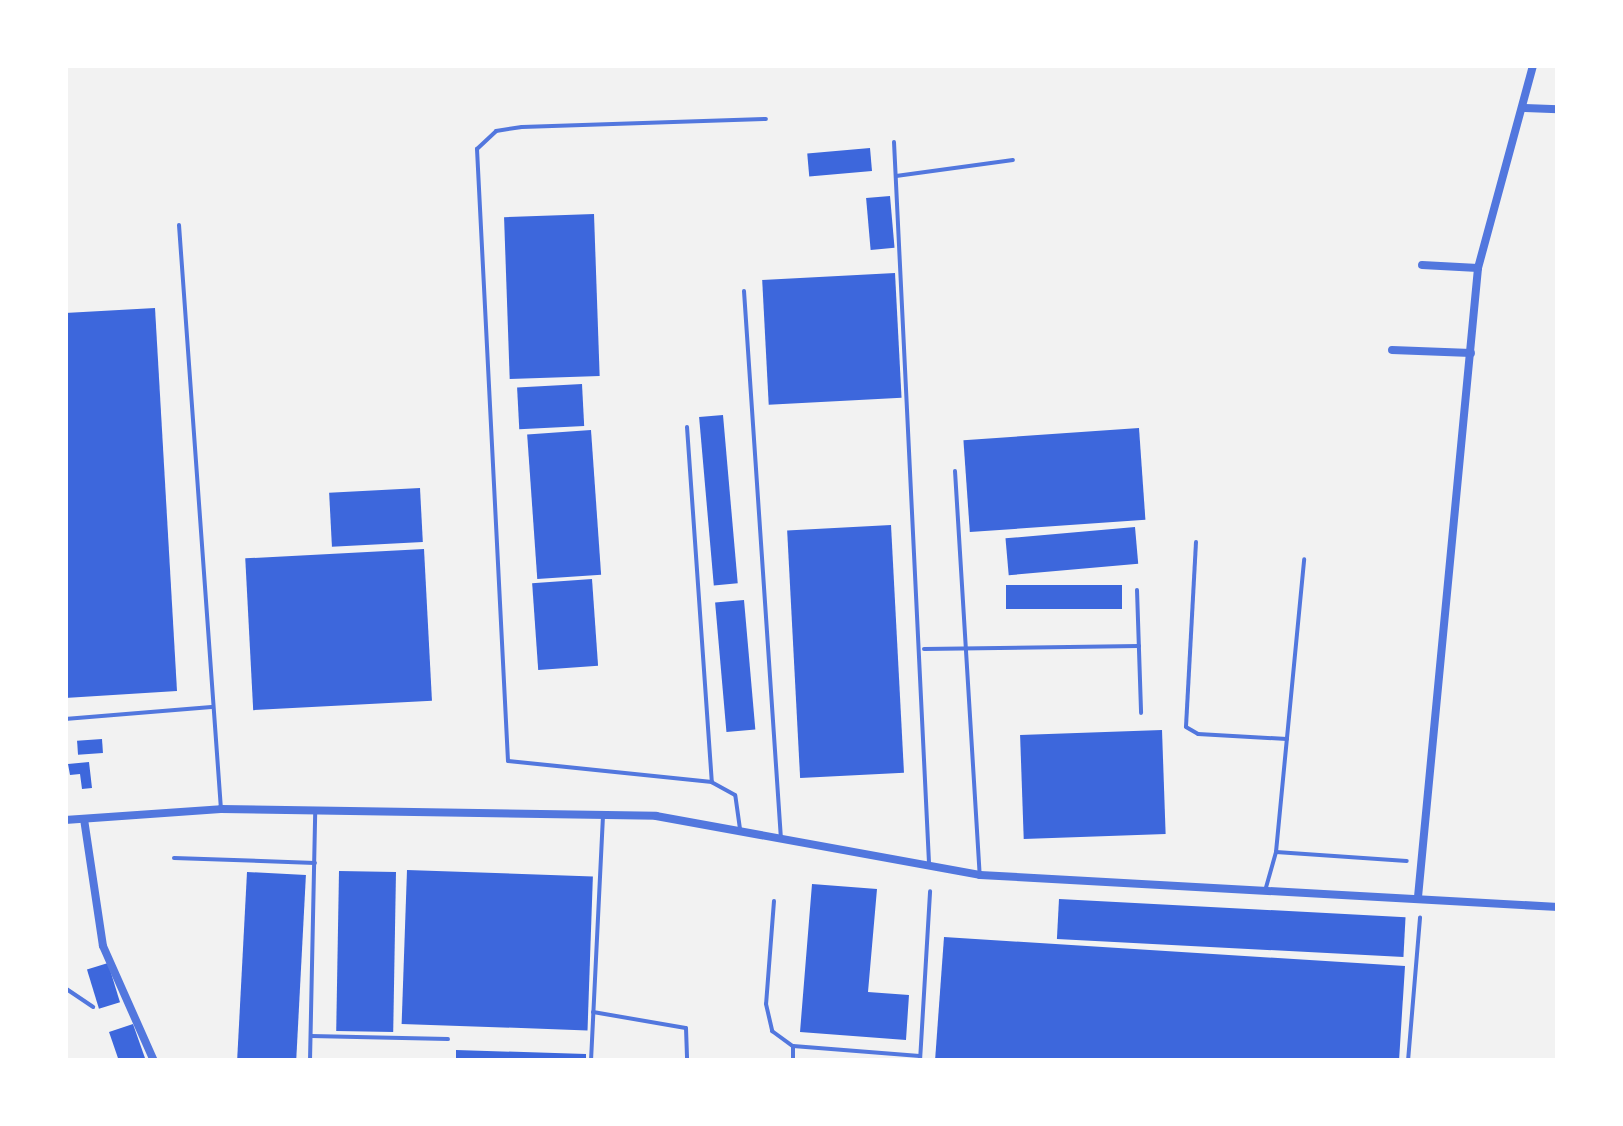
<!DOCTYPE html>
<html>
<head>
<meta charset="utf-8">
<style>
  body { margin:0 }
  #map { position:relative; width:1623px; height:1126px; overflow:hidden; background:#f2f2f2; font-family:Overpass,sans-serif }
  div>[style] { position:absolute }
  .building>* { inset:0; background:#3d67dc; transform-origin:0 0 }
  .service>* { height:4px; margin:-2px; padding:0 2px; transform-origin:2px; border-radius:2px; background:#5277de }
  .minor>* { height:8px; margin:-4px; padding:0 4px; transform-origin:4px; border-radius:4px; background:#5277de }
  span { translate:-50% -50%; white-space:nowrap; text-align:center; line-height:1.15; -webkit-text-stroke:8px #fff; paint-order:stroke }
  .frame { position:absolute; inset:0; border:68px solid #fff; pointer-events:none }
</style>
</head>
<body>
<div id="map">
  <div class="building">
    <div style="left:870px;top:148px;width:23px;height:63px;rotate:85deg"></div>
    <div style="left:890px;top:196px;width:52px;height:24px;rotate:85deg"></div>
    <div style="left:594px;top:214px;width:162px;height:90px;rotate:88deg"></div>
    <div style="left:895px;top:273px;width:125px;height:133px;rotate:87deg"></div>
    <div style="clip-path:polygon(155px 308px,177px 691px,65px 698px,65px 313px)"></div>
    <div style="left:582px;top:384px;width:42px;height:65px;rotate:87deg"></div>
    <div style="left:723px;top:415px;width:169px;height:24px;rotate:85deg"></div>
    <div style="left:1139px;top:428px;width:92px;height:176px;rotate:86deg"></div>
    <div style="left:591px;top:430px;width:145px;height:64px;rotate:86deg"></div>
    <div style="left:420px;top:488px;width:54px;height:91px;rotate:87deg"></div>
    <div style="left:891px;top:525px;width:248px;height:104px;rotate:87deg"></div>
    <div style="left:1135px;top:527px;width:37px;height:130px;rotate:85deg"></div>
    <div style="left:424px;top:549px;width:152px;height:179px;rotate:87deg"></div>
    <div style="left:592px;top:579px;width:87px;height:60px;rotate:86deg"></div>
    <div style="left:1122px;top:585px;width:24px;height:116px;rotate:90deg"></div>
    <div style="left:744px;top:600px;width:130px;height:29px;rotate:85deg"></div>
    <div style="left:1162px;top:730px;width:104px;height:142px;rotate:88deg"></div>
    <div style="left:102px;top:739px;width:14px;height:25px;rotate:86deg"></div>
    <div style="clip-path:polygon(89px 762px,92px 788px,82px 789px,80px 774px,70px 775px,68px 764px)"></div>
    <div style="left:407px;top:870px;width:186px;height:154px;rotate:2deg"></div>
    <div style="left:339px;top:871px;width:57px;height:160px;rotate:1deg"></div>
    <div style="left:247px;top:872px;width:59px;height:189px;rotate:3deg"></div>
    <div style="clip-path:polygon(812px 884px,877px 889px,868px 992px,909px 995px,906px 1040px,800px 1032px)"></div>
    <div style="left:1059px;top:899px;width:347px;height:40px;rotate:3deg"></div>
    <div style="clip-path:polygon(944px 937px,1405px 966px,1399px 1061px,935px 1061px)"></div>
    <div style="left:108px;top:963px;width:41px;height:22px;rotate:73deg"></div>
    <div style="clip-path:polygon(133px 1024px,146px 1061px,119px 1061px,109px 1032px)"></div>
    <div style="clip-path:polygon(456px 1050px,586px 1054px,586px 1061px,456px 1061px)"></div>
  </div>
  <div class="service">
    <div style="left:894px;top:142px;width:723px;rotate:87.22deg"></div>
    <div style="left:896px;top:176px;width:118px;rotate:-7.8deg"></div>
    <div style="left:179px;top:225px;width:586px;rotate:85.89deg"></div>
    <div style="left:744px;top:291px;width:550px;rotate:86.14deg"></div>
    <div style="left:687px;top:427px;width:356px;rotate:86deg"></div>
    <div style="left:955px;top:471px;width:405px;rotate:86.5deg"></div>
    <div style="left:1196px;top:542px;width:185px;rotate:93.1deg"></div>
    <div style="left:1186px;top:727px;width:14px;rotate:30deg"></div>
    <div style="left:1198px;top:734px;width:89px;rotate:3.2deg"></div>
    <div style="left:1137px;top:590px;width:123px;rotate:88.1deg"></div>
    <div style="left:924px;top:649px;width:215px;rotate:-0.8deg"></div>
    <div style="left:65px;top:719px;width:147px;rotate:-4.7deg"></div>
    <div style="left:740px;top:829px;width:34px;rotate:-98deg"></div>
    <div style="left:735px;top:795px;width:26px;rotate:-151deg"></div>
    <div style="left:712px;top:782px;width:205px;rotate:-174.1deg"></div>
    <div style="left:508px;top:761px;width:613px;rotate:-92.9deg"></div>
    <div style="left:477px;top:149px;width:26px;rotate:-43deg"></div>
    <div style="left:496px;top:131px;width:26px;rotate:-9deg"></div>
    <div style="left:522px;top:127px;width:244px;rotate:-1.9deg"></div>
    <div style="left:1276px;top:852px;width:131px;rotate:3.9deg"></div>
    <div style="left:174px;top:858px;width:141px;rotate:2deg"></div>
    <div style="left:1265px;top:891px;width:41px;rotate:-74.2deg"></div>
    <div style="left:1276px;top:852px;width:294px;rotate:-84.5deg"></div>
    <div style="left:774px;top:901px;width:103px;rotate:94.4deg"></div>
    <div style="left:766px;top:1004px;width:28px;rotate:77deg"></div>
    <div style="left:772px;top:1031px;width:26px;rotate:36deg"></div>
    <div style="left:65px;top:988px;width:34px;rotate:34deg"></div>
    <div style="left:593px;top:1012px;width:94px;rotate:9.8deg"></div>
    <div style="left:686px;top:1028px;width:33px;rotate:88deg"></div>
    <div style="left:311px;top:1036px;width:137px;rotate:1.3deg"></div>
    <div style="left:310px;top:1061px;width:247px;rotate:-88.8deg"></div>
    <div style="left:591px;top:1061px;width:243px;rotate:-87.2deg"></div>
    <div style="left:793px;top:1061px;width:15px;rotate:-90deg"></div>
    <div style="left:793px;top:1046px;width:127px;rotate:4.5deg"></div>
    <div style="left:920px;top:1061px;width:170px;rotate:-86.6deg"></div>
    <div style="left:1408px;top:1061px;width:144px;rotate:-85.2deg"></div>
  </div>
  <div class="minor">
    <div style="left:1525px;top:108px;width:33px;rotate:2deg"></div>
    <div style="left:1422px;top:265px;width:56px;rotate:3.1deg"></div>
    <div style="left:1478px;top:268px;width:210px;rotate:-74.8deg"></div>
    <div style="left:1392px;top:350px;width:79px;rotate:2.2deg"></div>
    <div style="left:84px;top:819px;width:128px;rotate:81.5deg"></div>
    <div style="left:103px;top:946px;width:126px;rotate:66.1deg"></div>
    <div style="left:65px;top:820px;width:156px;rotate:-4deg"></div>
    <div style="left:221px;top:809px;width:435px;rotate:0.9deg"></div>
    <div style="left:656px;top:816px;width:329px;rotate:10.3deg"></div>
    <div style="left:980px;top:875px;width:579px;rotate:3.17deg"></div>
    <div style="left:1418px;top:897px;width:632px;rotate:-84.55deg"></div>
  </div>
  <div class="frame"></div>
</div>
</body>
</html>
